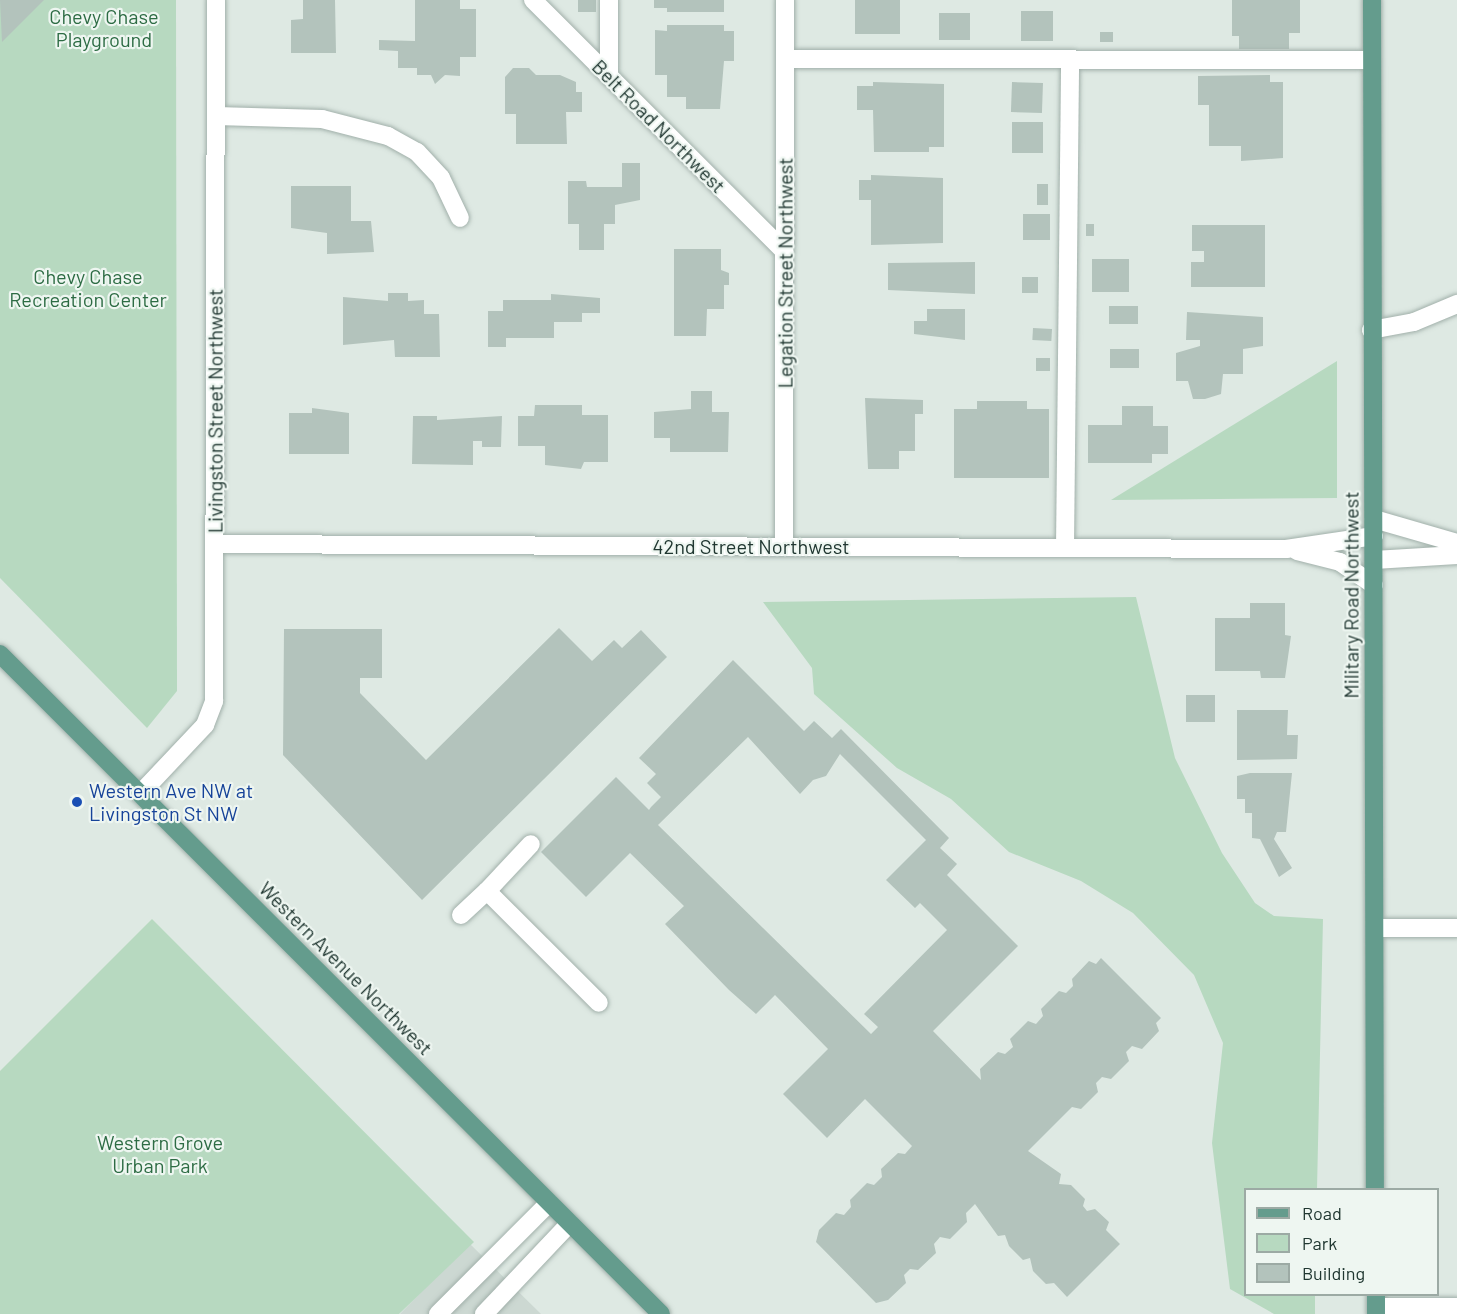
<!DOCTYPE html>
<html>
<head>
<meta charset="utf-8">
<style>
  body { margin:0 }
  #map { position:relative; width:1457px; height:1314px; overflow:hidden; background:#dee9e3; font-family:Barlow,sans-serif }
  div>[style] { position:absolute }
  .built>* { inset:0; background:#ccd8d2 }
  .green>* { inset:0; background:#b7d9c0 }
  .building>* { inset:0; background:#b3c3bc; transform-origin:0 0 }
  .roads { filter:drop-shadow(0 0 2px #a1b0aa) drop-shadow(0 0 2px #a1b0aa) }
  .minor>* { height:18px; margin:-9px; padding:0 9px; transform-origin:9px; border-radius:9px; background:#fff }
  .major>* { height:18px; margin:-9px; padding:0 9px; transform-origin:9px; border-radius:9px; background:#649c8d }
  .dots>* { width:16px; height:16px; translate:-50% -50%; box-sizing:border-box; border:3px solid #eef6f1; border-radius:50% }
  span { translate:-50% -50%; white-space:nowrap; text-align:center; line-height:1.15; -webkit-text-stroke:4.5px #eef6f1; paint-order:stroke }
  .park-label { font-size:20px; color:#2d6c44 }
  .street-label { font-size:20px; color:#203731 }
  .transit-label { font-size:20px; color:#164399 }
  .left { translate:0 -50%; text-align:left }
  .legend { position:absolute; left:1244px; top:1188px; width:195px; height:108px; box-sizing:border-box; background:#eef6f1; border:2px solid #9caaa4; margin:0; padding:8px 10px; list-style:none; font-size:18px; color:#203731 }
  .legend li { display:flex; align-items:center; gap:12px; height:30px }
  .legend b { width:30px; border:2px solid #9caaa4 }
</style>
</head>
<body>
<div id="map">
  <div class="built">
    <div style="clip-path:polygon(469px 1243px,541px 1314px,400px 1314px)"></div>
  </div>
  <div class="green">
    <div style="clip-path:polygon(0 0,176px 0,177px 691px,147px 728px,0 578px)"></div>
    <div style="clip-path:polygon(1337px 361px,1337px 498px,1111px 500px)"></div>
    <div style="clip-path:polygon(1136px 597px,1175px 758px,1222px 853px,1255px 903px,1274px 916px,1323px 919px,1317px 1189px,1246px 1190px,1246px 1294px,1315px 1295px,1315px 1314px,1274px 1314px,1230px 1289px,1212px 1143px,1223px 1043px,1194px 975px,1133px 913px,1081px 881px,1009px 852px,951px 799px,897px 768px,814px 694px,812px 668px,763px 602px)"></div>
    <div style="clip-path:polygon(152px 919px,474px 1242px,399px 1314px,0 1314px,0 1071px)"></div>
  </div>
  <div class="building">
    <div style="clip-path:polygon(0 0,44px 0,2px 42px)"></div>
    <div style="clip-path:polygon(303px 0,335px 0,336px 53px,291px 53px,291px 20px,303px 19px)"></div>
    <div style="clip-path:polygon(415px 0,460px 0,460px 9px,476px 9px,476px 57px,460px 57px,460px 76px,445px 75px,435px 84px,431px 75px,417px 75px,417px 68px,398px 68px,398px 51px,379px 50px,379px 40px,415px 41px)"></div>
    <div style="left:578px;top:0;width:18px;height:12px"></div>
    <div style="clip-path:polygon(654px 0,724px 0,724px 12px,667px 12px,667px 8px,654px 8px)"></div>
    <div style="left:855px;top:0;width:45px;height:34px"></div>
    <div style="clip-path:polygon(1232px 0,1300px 0,1300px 33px,1289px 33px,1289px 49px,1239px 49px,1239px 36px,1232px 36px)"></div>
    <div style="left:1053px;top:11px;width:30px;height:32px;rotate:90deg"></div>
    <div style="left:939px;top:13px;width:31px;height:27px"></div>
    <div style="clip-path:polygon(667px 25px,724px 25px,724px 31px,734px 31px,734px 61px,724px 61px,720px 109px,686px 109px,686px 97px,667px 97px,667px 75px,655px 75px,655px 30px,667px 31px)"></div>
    <div style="left:1100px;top:32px;width:13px;height:10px"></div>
    <div style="clip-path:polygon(513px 68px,529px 68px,536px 75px,560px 75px,576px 82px,576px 92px,582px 92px,582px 112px,566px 112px,567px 144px,516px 144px,516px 114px,505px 114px,505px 77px)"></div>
    <div style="clip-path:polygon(1270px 75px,1270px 82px,1283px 82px,1283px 158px,1241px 161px,1241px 146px,1209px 146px,1209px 105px,1198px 105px,1198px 76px)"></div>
    <div style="clip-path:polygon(873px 82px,944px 84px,944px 147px,929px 147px,929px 152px,874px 152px,873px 110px,857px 110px,857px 86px,873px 86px)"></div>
    <div style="left:1012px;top:82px;width:31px;height:30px;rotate:2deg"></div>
    <div style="left:1012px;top:122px;width:31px;height:31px"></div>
    <div style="clip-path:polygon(622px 163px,640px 163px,640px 200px,615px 205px,615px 224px,604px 224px,604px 250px,579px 250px,579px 224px,568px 224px,568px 181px,586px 181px,587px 187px,622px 187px)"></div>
    <div style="clip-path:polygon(871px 175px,943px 178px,943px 243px,871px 245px,871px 200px,859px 200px,859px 180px,871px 180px)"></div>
    <div style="left:1037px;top:184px;width:11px;height:21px"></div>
    <div style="clip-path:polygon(291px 186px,351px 186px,351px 221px,371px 221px,374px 252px,327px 254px,327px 233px,291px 228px)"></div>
    <div style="left:1023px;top:214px;width:27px;height:26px"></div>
    <div style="left:1086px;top:224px;width:8px;height:12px"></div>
    <div style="clip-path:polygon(1192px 225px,1265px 225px,1265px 287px,1191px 287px,1191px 262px,1204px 262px,1204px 251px,1192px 251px)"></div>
    <div style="clip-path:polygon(674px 249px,721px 249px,721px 270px,729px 273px,729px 285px,724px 285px,724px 309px,707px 309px,706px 336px,674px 336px)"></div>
    <div style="left:1092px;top:259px;width:37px;height:33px"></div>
    <div style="clip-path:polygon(975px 262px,975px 294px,888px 290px,888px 263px)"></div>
    <div style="left:1022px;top:277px;width:16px;height:16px"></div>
    <div style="clip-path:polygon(388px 293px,408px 293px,408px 301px,424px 300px,424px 314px,439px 314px,440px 357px,395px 357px,394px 340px,343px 345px,343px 297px,388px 301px)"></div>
    <div style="clip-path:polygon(551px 294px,600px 298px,600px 313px,582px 313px,582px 322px,554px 322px,554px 338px,506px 338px,506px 347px,488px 347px,488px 311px,503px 311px,503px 300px,551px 300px)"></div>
    <div style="left:1138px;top:306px;width:18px;height:29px;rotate:90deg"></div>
    <div style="clip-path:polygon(927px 309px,965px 309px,965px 340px,914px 334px,914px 321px,927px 321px)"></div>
    <div style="clip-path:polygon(1187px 312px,1263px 317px,1263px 346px,1243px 349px,1243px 374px,1223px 374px,1221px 394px,1205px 399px,1193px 399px,1188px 381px,1176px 381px,1176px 353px,1200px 346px,1200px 340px,1186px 340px)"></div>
    <div style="left:1033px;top:328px;width:19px;height:12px;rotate:3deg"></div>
    <div style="left:1110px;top:349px;width:29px;height:19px"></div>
    <div style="left:1036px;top:358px;width:14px;height:13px"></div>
    <div style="clip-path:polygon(691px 391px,712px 391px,712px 412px,729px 412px,728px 452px,670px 452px,670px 438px,654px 438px,654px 412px,691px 409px)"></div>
    <div style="clip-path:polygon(865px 398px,923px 400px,923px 414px,915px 414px,915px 451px,899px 451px,899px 469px,868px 469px)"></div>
    <div style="clip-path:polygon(977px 401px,1027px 401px,1027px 409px,1049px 409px,1049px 478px,954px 478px,954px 409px,977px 409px)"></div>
    <div style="clip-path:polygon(535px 405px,582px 405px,582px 415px,608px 415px,608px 462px,584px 462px,581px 469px,545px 465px,545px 446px,518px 446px,518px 416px,534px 416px)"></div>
    <div style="clip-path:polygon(1122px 406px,1153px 406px,1153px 426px,1168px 426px,1168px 454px,1152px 454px,1152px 463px,1088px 463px,1088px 425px,1122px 425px)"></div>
    <div style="clip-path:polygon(312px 408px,349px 413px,349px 454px,289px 454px,289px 413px,312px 413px)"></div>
    <div style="clip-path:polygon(413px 416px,437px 416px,437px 420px,502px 416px,501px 447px,482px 447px,482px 441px,473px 441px,473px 465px,412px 464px)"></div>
    <div style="clip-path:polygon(1250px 603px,1285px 603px,1285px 635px,1291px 636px,1285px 678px,1261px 678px,1260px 671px,1215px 671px,1215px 618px,1250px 618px)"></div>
    <div style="clip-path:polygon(559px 628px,592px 661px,614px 640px,622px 648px,641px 630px,667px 657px,422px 900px,283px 755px,284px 629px,382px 629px,382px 678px,360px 678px,360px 693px,426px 760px)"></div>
    <div style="clip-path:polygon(evenodd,733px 660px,804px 731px,814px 721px,832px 738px,841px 729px,949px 838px,940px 848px,957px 864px,947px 875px,1018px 946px,933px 1031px,981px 1080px,980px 1069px,998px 1052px,1005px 1054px,1013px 1047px,1010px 1039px,1028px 1021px,1036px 1024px,1043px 1016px,1041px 1009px,1059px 991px,1066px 993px,1073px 986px,1072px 979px,1089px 961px,1096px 964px,1101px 958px,1161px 1018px,1156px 1023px,1159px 1031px,1142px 1049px,1132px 1046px,1126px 1052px,1129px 1061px,1111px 1079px,1102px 1077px,1096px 1083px,1098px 1092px,1081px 1109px,1072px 1107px,1028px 1151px,1061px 1174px,1059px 1184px,1071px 1185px,1085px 1199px,1083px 1206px,1087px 1211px,1095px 1209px,1109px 1222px,1106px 1230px,1120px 1244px,1067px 1297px,1054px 1283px,1046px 1284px,1033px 1271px,1030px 1258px,1023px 1260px,1009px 1246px,1005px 1235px,998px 1236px,975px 1204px,966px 1213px,967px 1222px,950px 1239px,940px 1237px,934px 1244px,936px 1253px,918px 1270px,910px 1269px,904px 1275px,906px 1283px,888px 1300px,876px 1303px,816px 1242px,819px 1230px,836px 1213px,844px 1215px,851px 1207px,850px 1200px,867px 1183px,874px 1185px,882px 1177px,881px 1169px,898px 1153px,905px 1154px,912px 1146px,865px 1099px,827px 1138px,783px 1094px,828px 1049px,775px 995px,756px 1014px,729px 990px,665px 924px,684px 906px,630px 853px,586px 897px,541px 852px,616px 777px,649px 810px,651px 807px,661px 797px,647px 783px,656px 774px,639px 758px,733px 660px,748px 737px,800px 794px,813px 780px,826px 776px,840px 754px,926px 840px,886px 880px,915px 908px,920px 903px,947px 930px,864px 1014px,878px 1027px,871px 1034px,658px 825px,748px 737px)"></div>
    <div style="left:1186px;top:695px;width:29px;height:27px"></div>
    <div style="clip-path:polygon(1237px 710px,1288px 710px,1287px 735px,1298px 735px,1297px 759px,1237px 760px)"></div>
    <div style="clip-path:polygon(1250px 773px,1292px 773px,1286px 832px,1277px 832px,1274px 839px,1292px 868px,1279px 877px,1260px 839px,1252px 838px,1252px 813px,1245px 813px,1245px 799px,1237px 799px,1237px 776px)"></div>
  </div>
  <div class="roads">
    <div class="minor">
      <div style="left:533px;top:0;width:356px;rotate:45deg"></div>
      <div style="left:609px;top:0;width:75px;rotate:90deg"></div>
      <div style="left:785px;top:59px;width:587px;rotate:0.1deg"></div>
      <div style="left:216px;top:116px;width:106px;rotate:1.6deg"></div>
      <div style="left:322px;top:119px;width:68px;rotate:14.4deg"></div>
      <div style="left:388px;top:136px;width:33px;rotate:29deg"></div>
      <div style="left:417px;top:152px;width:35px;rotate:47deg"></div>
      <div style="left:441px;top:178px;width:44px;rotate:64.6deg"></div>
      <div style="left:1371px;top:330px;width:44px;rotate:-10.5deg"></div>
      <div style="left:1414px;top:322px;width:47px;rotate:-22.7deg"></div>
      <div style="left:1374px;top:519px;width:86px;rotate:16.1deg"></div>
      <div style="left:215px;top:544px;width:1071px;rotate:0.27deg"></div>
      <div style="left:1286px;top:549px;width:89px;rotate:-8.4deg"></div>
      <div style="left:784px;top:546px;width:546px;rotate:-89.9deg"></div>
      <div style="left:1065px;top:548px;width:489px;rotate:-89.4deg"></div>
      <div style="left:1297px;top:551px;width:44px;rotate:14.3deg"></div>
      <div style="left:1340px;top:562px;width:41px;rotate:34.1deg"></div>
      <div style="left:1374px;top:560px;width:83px;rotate:-3.4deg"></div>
      <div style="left:140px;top:794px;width:95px;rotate:-46.7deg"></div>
      <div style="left:205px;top:725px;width:26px;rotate:-69deg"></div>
      <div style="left:214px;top:701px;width:701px;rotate:-89.84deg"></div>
      <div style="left:487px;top:891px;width:64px;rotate:-46.9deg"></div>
      <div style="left:461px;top:915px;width:35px;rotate:-43deg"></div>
      <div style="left:487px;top:891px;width:158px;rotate:45deg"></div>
      <div style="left:1375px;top:928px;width:82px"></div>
      <div style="left:1376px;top:1307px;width:81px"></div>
      <div style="left:438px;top:1314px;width:157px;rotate:-45deg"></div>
      <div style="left:484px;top:1314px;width:125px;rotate:-46.6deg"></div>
    </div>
    <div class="major">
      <div style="left:1372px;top:0;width:1190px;rotate:89.86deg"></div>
      <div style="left:0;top:654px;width:934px;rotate:44.96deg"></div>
      <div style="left:1376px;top:1294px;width:20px;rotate:90deg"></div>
    </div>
  </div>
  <div class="dots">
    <div style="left:77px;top:802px;background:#1a4fb4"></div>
  </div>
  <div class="park-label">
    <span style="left:104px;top:28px">Chevy Chase<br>Playground</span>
    <span style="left:88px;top:288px">Chevy Chase<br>Recreation Center</span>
    <span style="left:160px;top:1154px">Western Grove<br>Urban Park</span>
  </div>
  <div class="street-label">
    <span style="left:659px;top:126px;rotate:45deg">Belt Road Northwest</span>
    <span style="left:785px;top:273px;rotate:-90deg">Legation Street Northwest</span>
    <span style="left:215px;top:411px;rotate:-90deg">Livingston Street Northwest</span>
    <span style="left:751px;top:546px">42nd Street Northwest</span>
    <span style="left:1351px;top:595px;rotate:-90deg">Military Road Northwest</span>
    <span style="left:346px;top:968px;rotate:45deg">Western Avenue Northwest</span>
  </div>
  <div class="transit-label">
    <span class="left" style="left:89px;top:802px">Western Ave NW at<br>Livingston St NW</span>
  </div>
  <ul class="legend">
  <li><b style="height:8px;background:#649c8d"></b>Road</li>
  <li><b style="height:16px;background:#b7d9c0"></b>Park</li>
  <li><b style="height:16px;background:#b3c3bc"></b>Building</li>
  </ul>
</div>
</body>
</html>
